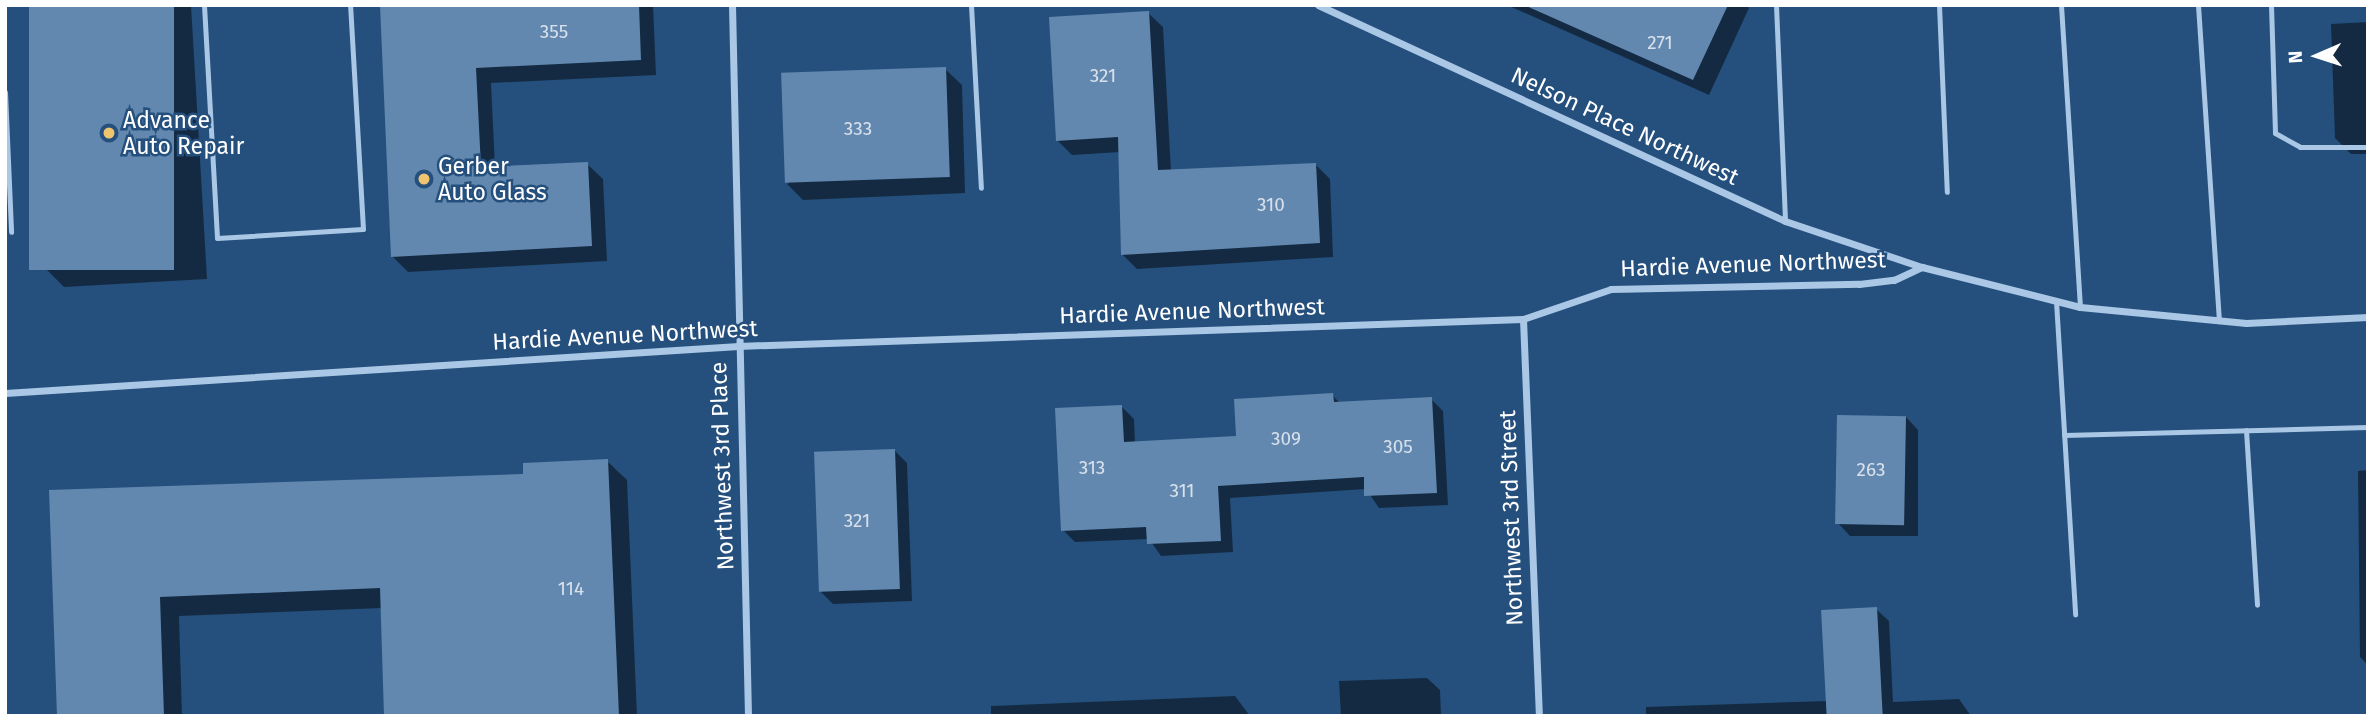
<!DOCTYPE html>
<html>
<head>
<meta charset="utf-8">
<style>
  body { margin:0 }
  #map { position:relative; width:2373px; height:721px; overflow:hidden; background:#25507d; font-family:"Fira Sans",sans-serif }
  div>[style] { position:absolute }
  .shadow>* { inset:0; background:#0007 }
  .building>* { inset:0; background:#6288af; transform-origin:0 0 }
  .service>* { height:5px; margin:-2.5px; padding:0 2.5px; transform-origin:2.5px; border-radius:2.5px; background:#aac7e5 }
  .minor>* { height:7px; margin:-3.5px; padding:0 3.5px; transform-origin:3.5px; border-radius:3.5px; background:#aac7e5 }
  .dots>* { width:19px; height:19px; translate:-50% -50%; box-sizing:border-box; border:4px solid #25507d; border-radius:50% }
  span { translate:-50% -50%; white-space:nowrap; text-align:center; line-height:1.15; -webkit-text-stroke:5px #25507d; paint-order:stroke }
  .number-label { font-size:19px; color:#d8e1eb }
  .number-label span { -webkit-text-stroke-width:0 }
  .poi-label { font-size:23px; color:#fff }
  .left { translate:0 -50%; text-align:left }
  .street-label { font-size:23px; color:#fff }
  .frame { position:absolute; inset:0; border:7px solid #fff; pointer-events:none }
  .north { position:absolute; left:2282px; top:21px; width:70px; height:70px; -webkit-text-stroke:5px #25507d; paint-order:stroke; rotate:267deg; font-size:19px; font-weight:700; line-height:28px; text-align:center; color:#fff }
  .north::after { content:''; display:block; margin:auto; width:24px; height:32px; background:#fff; clip-path:polygon(50% 0,100% 100%,50% 72%,0 100%) }
</style>
</head>
<body>
<div id="map">
  <div class="shadow">
    <div style="clip-path:polygon(30px 5px,191px 5px,207px 279px,64px 287px,46px 269px)"></div>
    <div style="clip-path:polygon(382px 5px,653px 5px,656px 75px,491px 83px,495px 168px,587px 164px,603px 179px,607px 261px,408px 272px,392px 256px)"></div>
    <div style="clip-path:polygon(1507px 5px,1747px 5px,1749px 8px,1709px 95px)"></div>
    <div style="clip-path:polygon(1148px 13px,1163px 27px,1171px 171px,1316px 165px,1330px 179px,1333px 257px,1137px 269px,1122px 254px,1120px 152px,1072px 155px,1058px 141px)"></div>
    <div style="clip-path:polygon(2368px 22px,2368px 154px,2351px 154px,2335px 138px,2331px 24px)"></div>
    <div style="clip-path:polygon(945px 69px,962px 85px,965px 193px,803px 200px,787px 184px)"></div>
    <div style="clip-path:polygon(1332px 395px,1341px 404px,1431px 399px,1443px 411px,1448px 505px,1379px 508px,1366px 489px,1230px 498px,1233px 552px,1161px 556px,1149px 539px,1075px 542px,1063px 530px,1122px 407px,1134px 419px,1135px 444px,1238px 438px)"></div>
    <div style="clip-path:polygon(1906px 417px,1918px 430px,1918px 536px,1850px 536px,1838px 523px)"></div>
    <div style="clip-path:polygon(895px 451px,907px 463px,912px 601px,833px 604px,821px 592px)"></div>
    <div style="clip-path:polygon(607px 461px,627px 480px,637px 716px,386px 716px,382px 608px,179px 616px,182px 716px,59px 716px,51px 492px,525px 476px)"></div>
    <div style="clip-path:polygon(2368px 470px,2368px 665px,2360px 657px,2358px 471px)"></div>
    <div style="clip-path:polygon(1876px 609px,1889px 621px,1893px 702px,1959px 699px,1971px 716px,1646px 716px,1646px 707px,1827px 701px)"></div>
    <div style="clip-path:polygon(1427px 678px,1440px 690px,1441px 716px,1341px 716px,1339px 681px)"></div>
    <div style="clip-path:polygon(1235px 696px,1250px 716px,991px 716px,991px 706px)"></div>
  </div>
  <div class="building">
    <div style="left:29px;top:5px;width:145px;height:265px"></div>
    <div style="clip-path:polygon(380px 5px,639px 5px,641px 60px,476px 68px,481px 167px,588px 162px,592px 246px,391px 257px)"></div>
    <div style="clip-path:polygon(1524px 5px,1728px 5px,1693px 80px)"></div>
    <div style="clip-path:polygon(1149px 11px,1158px 170px,1316px 163px,1320px 243px,1121px 255px,1118px 137px,1056px 141px,1049px 17px)"></div>
    <div style="left:946px;top:67px;width:110px;height:165px;rotate:88deg"></div>
    <div style="clip-path:polygon(1333px 393px,1334px 402px,1432px 397px,1437px 493px,1364px 496px,1364px 477px,1218px 486px,1221px 541px,1147px 544px,1146px 527px,1061px 531px,1055px 408px,1122px 405px,1124px 442px,1236px 436px,1234px 399px)"></div>
    <div style="left:1837px;top:415px;width:69px;height:109px;rotate:1deg"></div>
    <div style="left:895px;top:449px;width:140px;height:81px;rotate:88deg"></div>
    <div style="clip-path:polygon(608px 459px,619px 716px,384px 716px,380px 588px,160px 597px,164px 716px,57px 716px,49px 490px,523px 474px,523px 463px)"></div>
    <div style="left:1877px;top:607px;width:109px;height:56px;rotate:87deg"></div>
  </div>
  <div class="service">
    <div style="left:204px;top:5px;width:233px;rotate:86.8deg"></div>
    <div style="left:217px;top:238px;width:146px;rotate:-3.5deg"></div>
    <div style="left:363px;top:229px;width:224px;rotate:-93.3deg"></div>
    <div style="left:971px;top:5px;width:183px;rotate:86.9deg"></div>
    <div style="left:1776px;top:5px;width:216px;rotate:87.6deg"></div>
    <div style="left:1939px;top:5px;width:187px;rotate:87.6deg"></div>
    <div style="left:2061px;top:5px;width:303px;rotate:86.4deg"></div>
    <div style="left:2198px;top:5px;width:317px;rotate:86.2deg"></div>
    <div style="left:2271px;top:5px;width:128px;rotate:88.2deg"></div>
    <div style="left:2275px;top:133px;width:29px;rotate:29deg"></div>
    <div style="left:2300px;top:147px;width:68px"></div>
    <div style="left:5px;top:92px;width:140px;rotate:87.5deg"></div>
    <div style="left:2056px;top:301px;width:314px;rotate:86.5deg"></div>
    <div style="left:2246px;top:430px;width:175px;rotate:86.4deg"></div>
    <div style="left:2064px;top:435px;width:304px;rotate:-1.5deg"></div>
  </div>
  <div class="minor">
    <div style="left:732px;top:5px;width:711px;rotate:88.71deg"></div>
    <div style="left:1318px;top:5px;width:515px;rotate:24.82deg"></div>
    <div style="left:1785px;top:221px;width:145px;rotate:18.6deg"></div>
    <div style="left:1922px;top:267px;width:163px;rotate:14.2deg"></div>
    <div style="left:2080px;top:307px;width:167px;rotate:5.5deg"></div>
    <div style="left:2246px;top:323px;width:122px;rotate:-2.8deg"></div>
    <div style="left:1523px;top:319px;width:397px;rotate:87.7deg"></div>
    <div style="left:5px;top:393px;width:735px;rotate:-3.67deg"></div>
    <div style="left:738px;top:346px;width:785px;rotate:-1.97deg"></div>
    <div style="left:1523px;top:319px;width:93px;rotate:-18.8deg"></div>
    <div style="left:1611px;top:289px;width:248px;rotate:-1.2deg"></div>
    <div style="left:1859px;top:284px;width:35px;rotate:-7deg"></div>
    <div style="left:1894px;top:280px;width:31px;rotate:-25deg"></div>
  </div>
  <div class="dots">
    <div style="left:109px;top:133px;background:#eec46f"></div>
    <div style="left:424px;top:179px;background:#eec46f"></div>
  </div>
  <div class="number-label">
    <span style="left:554px;top:32px">355</span>
    <span style="left:1660px;top:43px">271</span>
    <span style="left:1103px;top:76px">321</span>
    <span style="left:858px;top:129px">333</span>
    <span style="left:1271px;top:205px">310</span>
    <span style="left:1286px;top:439px">309</span>
    <span style="left:1398px;top:447px">305</span>
    <span style="left:1092px;top:468px">313</span>
    <span style="left:1871px;top:470px">263</span>
    <span style="left:1182px;top:491px">311</span>
    <span style="left:857px;top:521px">321</span>
    <span style="left:571px;top:589px">114</span>
  </div>
  <div class="poi-label">
    <span class="left" style="left:123px;top:133px">Advance<br>Auto Repair</span>
    <span class="left" style="left:438px;top:179px">Gerber<br>Auto Glass</span>
  </div>
  <div class="street-label">
    <span style="left:1625px;top:126px;rotate:25deg">Nelson Place Northwest</span>
    <span style="left:1753px;top:264px;rotate:-2deg">Hardie Avenue Northwest</span>
    <span style="left:1192px;top:311px;rotate:-2deg">Hardie Avenue Northwest</span>
    <span style="left:625px;top:335px;rotate:-3deg">Hardie Avenue Northwest</span>
    <span style="left:722px;top:466px;rotate:-92deg">Northwest 3rd Place</span>
    <span style="left:1511px;top:518px;rotate:-92deg">Northwest 3rd Street</span>
  </div>
  <div class="frame"></div>
  <div class="north">N</div>
</div>
</body>
</html>
